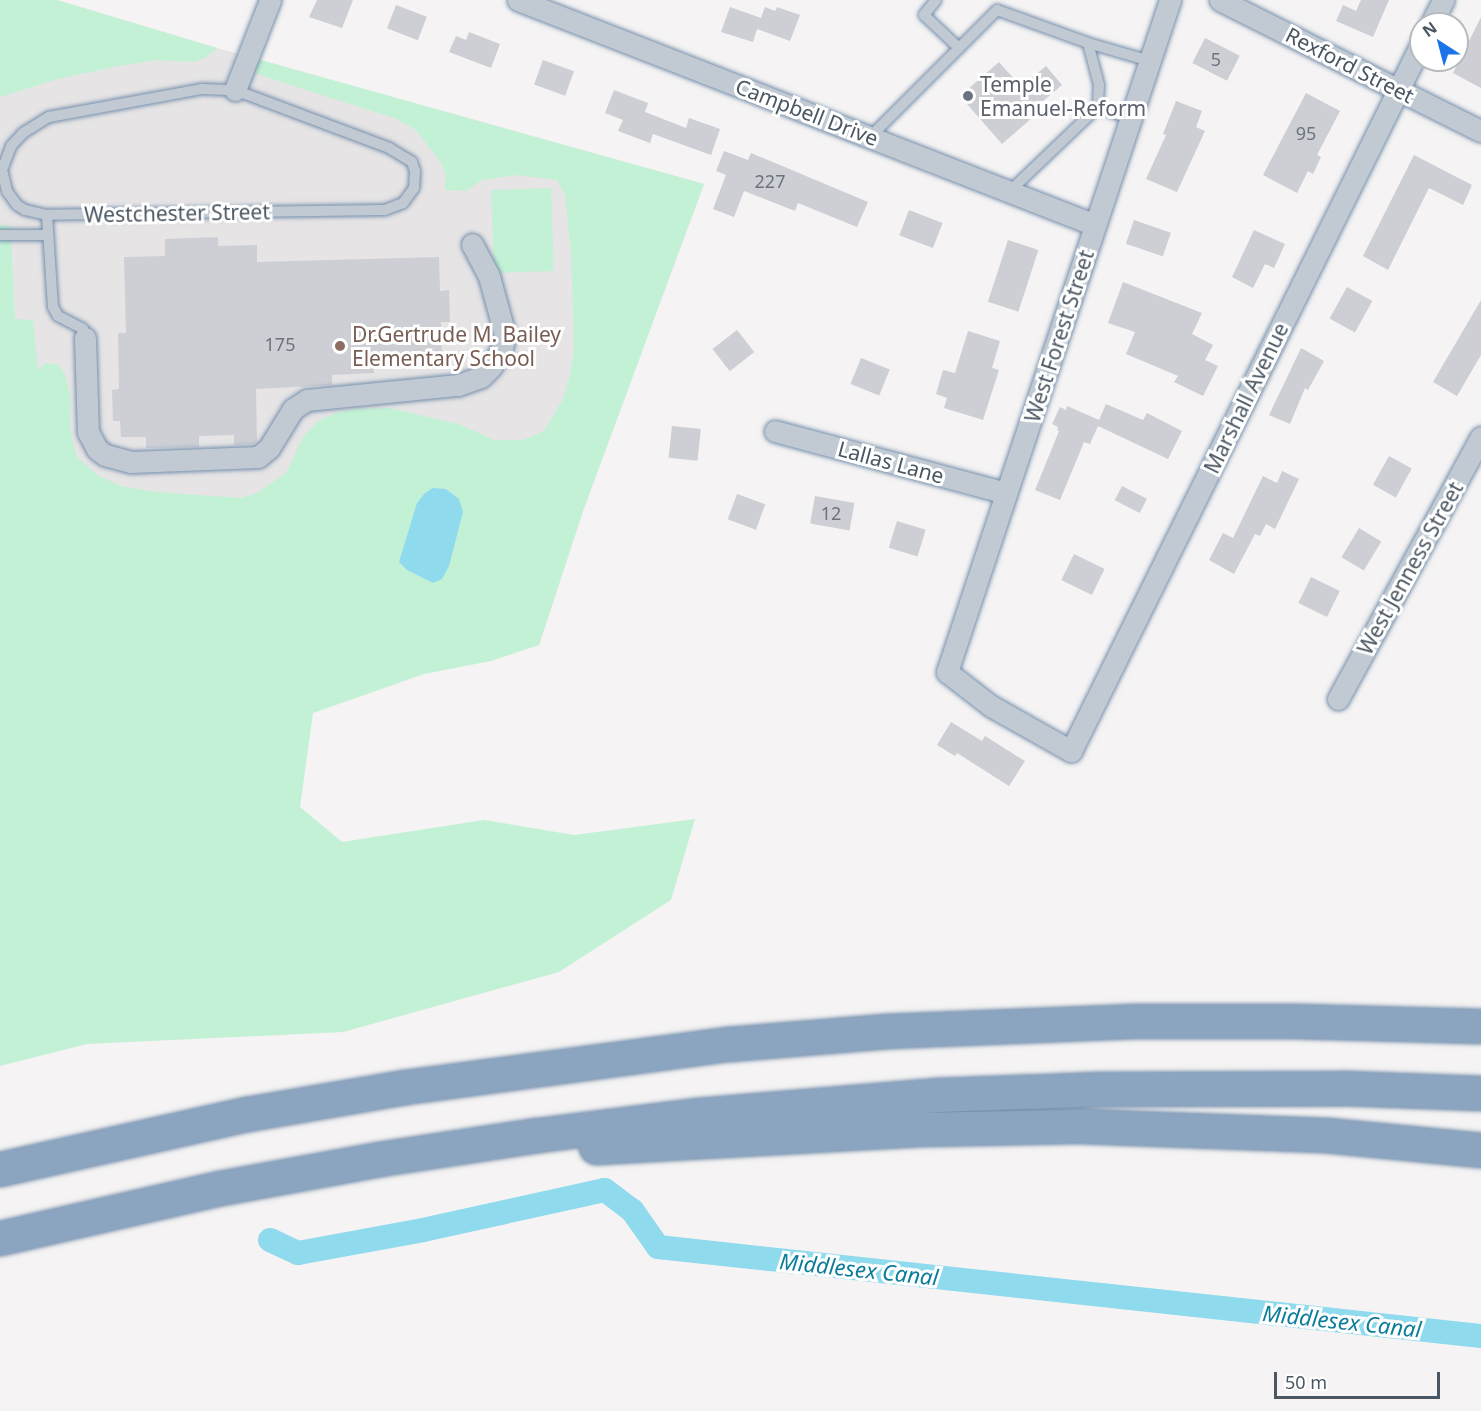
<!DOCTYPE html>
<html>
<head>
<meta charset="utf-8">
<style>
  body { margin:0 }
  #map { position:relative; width:1481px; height:1411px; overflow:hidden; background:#f5f3f3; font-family:"Noto Sans",sans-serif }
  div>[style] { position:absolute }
  .education>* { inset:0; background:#e6e4e5 }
  .green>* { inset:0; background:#c3f1d5; transform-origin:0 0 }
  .water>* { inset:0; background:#90daee }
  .canal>* { height:24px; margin:-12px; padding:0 12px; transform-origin:12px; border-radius:12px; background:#90daee }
  .building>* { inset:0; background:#cdcfd5; transform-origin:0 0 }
  .roads { filter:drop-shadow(0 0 2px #7690ad) drop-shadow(0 0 2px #7690ad) }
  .lane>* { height:10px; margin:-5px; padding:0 5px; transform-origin:5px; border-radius:5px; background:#c1cad2 }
  .street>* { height:21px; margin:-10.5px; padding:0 10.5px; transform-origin:10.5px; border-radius:10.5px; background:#c1cad2 }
  .highway>* { height:33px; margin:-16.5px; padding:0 16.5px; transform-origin:16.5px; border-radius:16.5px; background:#8ba5c1 }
  .dots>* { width:16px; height:16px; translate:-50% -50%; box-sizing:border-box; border:3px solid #fff; border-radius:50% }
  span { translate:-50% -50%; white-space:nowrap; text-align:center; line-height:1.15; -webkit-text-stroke:6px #fff; paint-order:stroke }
  .number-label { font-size:18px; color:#6b747e }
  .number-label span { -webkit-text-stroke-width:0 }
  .street-label { font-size:21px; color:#4a5661 }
  .worship-label { font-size:21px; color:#5b616d }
  .left { translate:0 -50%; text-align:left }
  .education-label { font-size:21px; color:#785e54 }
  .water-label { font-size:22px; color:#0c7c9b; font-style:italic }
  .north { position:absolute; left:1409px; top:12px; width:60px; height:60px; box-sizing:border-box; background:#fff; border:2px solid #b7bbc0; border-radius:50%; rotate:324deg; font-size:16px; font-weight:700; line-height:24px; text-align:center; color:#4a5661 }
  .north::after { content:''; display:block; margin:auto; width:21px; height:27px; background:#1a73e8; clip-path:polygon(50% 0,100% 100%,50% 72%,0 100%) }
  .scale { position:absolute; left:1274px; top:1372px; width:166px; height:27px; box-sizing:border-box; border:3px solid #4a5661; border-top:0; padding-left:8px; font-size:18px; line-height:21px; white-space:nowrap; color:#4a5661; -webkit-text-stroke:4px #fff; paint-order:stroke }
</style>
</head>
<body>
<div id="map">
  <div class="education">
    <div style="clip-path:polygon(0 0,57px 0,217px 48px,704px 184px,583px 511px,539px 645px,5px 494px,15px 319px,11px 227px,0 225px)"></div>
  </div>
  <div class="green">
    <div style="clip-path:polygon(0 0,57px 0,217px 48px,207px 57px,193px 62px,156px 60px,114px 67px,58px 79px,0 97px)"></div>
    <div style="clip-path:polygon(evenodd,257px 59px,704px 184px,583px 511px,539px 645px,491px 661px,424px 674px,313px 713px,300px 807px,342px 842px,484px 820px,574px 835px,695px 819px,671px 900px,559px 972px,343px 1032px,87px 1044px,0 1066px,0 225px,11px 226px,15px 319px,33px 320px,38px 371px,45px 363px,59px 365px,65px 374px,71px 398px,70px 430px,77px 457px,97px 475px,121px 486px,156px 492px,241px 498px,257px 493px,286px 473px,304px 435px,319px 421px,335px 413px,356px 409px,389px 408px,459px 424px,494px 440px,523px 440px,544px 431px,563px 399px,570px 375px,574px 350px,571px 253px,565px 195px,557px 180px,517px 175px,482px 180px,466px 191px,445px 190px,446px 176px,442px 164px,416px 130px,397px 119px,253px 73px,257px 59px,433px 488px,447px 489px,459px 499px,433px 583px,407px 570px,433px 488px)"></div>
    <div style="left:551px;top:188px;width:83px;height:60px;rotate:88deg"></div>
  </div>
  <div class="water">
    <div style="clip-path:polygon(433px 488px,446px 489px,459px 499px,463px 512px,449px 566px,442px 579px,433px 583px,407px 570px,399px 562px,417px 503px,425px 493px)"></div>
  </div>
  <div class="canal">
    <div style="left:270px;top:1240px;width:31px;rotate:25deg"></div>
    <div style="left:298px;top:1253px;width:127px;rotate:-10.4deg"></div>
    <div style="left:423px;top:1230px;width:186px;rotate:-12.4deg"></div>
    <div style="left:605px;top:1190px;width:34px;rotate:37deg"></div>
    <div style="left:632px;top:1210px;width:45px;rotate:54.9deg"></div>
    <div style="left:658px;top:1247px;width:828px;rotate:6.17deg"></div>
  </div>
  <div class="building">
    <div style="clip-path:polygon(317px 0,353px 0,342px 28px,309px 17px)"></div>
    <div style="clip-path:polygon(1361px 0,1389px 0,1373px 37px,1336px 21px,1343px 5px,1356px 11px)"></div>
    <div style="left:396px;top:5px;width:33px;height:25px;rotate:21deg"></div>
    <div style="clip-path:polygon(730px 7px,761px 18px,765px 7px,775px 11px,777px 7px,800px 15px,790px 41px,757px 29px,753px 42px,721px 32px)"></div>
    <div style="clip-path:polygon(1481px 17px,1481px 88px,1453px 73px)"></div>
    <div style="clip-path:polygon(469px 32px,500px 44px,491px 68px,449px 52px,456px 36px,466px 40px)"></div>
    <div style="left:1205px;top:38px;width:39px;height:28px;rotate:27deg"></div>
    <div style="left:543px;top:60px;width:33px;height:26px;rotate:20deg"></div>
    <div style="clip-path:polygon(999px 62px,1021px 87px,1046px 66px,1062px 85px,1028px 114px,1032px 118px,1002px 144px,960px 96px)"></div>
    <div style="clip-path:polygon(614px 90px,648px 103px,645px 112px,686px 128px,689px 118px,720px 129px,711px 155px,653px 134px,650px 143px,618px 131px,623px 120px,605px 113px)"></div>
    <div style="clip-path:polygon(1306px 93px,1340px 111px,1317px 155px,1321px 157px,1313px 174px,1308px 171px,1297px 193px,1263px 175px)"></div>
    <div style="clip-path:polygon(1176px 101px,1202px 111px,1196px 127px,1205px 131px,1177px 192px,1146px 179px,1166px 135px,1163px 134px)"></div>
    <div style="clip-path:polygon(724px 151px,748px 160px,751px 153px,868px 202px,857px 227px,798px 203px,795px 211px,744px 191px,734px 217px,713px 209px,726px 175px,716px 171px)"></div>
    <div style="clip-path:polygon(1414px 155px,1472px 185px,1463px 205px,1429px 188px,1388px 270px,1363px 256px)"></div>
    <div style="left:909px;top:210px;width:36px;height:27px;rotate:21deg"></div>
    <div style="left:1134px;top:220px;width:39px;height:25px;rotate:19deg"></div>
    <div style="clip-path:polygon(1254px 230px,1285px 244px,1274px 268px,1265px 264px,1253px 288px,1232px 277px)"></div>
    <div style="clip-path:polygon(218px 237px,218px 246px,257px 245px,257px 262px,439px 257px,440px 291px,449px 290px,450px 322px,441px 322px,442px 356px,411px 357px,411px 363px,374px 363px,374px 373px,332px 375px,332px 385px,256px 389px,257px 441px,253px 444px,234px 445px,234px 435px,199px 436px,199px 447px,146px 448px,146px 437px,121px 437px,120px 421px,113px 421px,112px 390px,119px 389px,118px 333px,126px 333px,124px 257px,165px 256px,165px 239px)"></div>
    <div style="left:1008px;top:240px;width:32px;height:65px;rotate:18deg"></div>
    <div style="clip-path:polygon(1123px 282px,1202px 313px,1192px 334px,1213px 345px,1205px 360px,1218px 366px,1203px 396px,1174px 382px,1178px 376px,1126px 354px,1135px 332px,1108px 323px)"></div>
    <div style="left:1347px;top:287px;width:29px;height:36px;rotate:29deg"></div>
    <div style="clip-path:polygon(1481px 300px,1481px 355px,1457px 396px,1433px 382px)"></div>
    <div style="left:737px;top:330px;width:28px;height:31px;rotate:52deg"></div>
    <div style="clip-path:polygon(968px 331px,1000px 341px,992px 368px,999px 370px,983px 420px,944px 408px,947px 398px,936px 394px,943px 370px,955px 373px)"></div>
    <div style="clip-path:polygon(1301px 348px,1324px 361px,1308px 390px,1305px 388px,1290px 424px,1269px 415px)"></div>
    <div style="left:861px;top:358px;width:31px;height:28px;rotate:22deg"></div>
    <div style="clip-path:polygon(1106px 404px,1143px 420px,1147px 413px,1182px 431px,1168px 459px,1098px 426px,1090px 444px,1084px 442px,1060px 500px,1035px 490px,1059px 431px,1057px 430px,1058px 427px,1052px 424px,1060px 407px,1066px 410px,1067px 406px,1099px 420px)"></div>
    <div style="left:672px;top:426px;width:29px;height:32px;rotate:6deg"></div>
    <div style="left:1389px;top:456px;width:26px;height:33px;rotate:29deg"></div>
    <div style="clip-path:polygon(1282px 471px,1299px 479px,1275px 529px,1266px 524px,1260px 536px,1255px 534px,1234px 574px,1209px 560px,1223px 533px,1233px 538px,1263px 476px,1277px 483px)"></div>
    <div style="left:1122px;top:486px;width:28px;height:16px;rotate:27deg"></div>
    <div style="left:737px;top:494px;width:30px;height:27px;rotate:20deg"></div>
    <div style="left:815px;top:496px;width:40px;height:28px;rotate:10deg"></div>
    <div style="left:897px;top:521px;width:30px;height:28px;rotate:17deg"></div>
    <div style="left:1359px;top:528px;width:26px;height:34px;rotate:31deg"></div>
    <div style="left:1074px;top:554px;width:34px;height:29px;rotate:26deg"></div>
    <div style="left:1311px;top:577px;width:32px;height:29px;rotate:26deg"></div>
    <div style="clip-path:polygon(951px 722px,982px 741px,985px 736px,1025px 761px,1009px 786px,957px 753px,955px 756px,937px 745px)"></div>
  </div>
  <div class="roads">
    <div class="lane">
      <div style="left:936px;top:0;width:19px;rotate:129deg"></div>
      <div style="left:924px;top:15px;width:48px;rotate:43.3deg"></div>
      <div style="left:1088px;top:43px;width:43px;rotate:75.3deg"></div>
      <div style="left:1099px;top:85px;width:22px;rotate:93deg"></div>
      <div style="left:202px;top:89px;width:33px;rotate:2deg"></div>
      <div style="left:235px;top:90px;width:165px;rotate:20.6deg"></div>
      <div style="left:389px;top:148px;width:27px;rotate:31deg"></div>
      <div style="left:412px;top:162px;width:9px;rotate:72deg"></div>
      <div style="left:415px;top:171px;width:17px;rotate:93deg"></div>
      <div style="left:414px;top:188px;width:19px;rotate:126deg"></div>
      <div style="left:403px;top:203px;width:19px;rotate:159deg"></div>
      <div style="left:385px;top:210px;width:338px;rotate:179.2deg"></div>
      <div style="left:47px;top:215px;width:23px;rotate:-167deg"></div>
      <div style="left:25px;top:210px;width:9px;rotate:-148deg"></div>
      <div style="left:17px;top:205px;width:17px;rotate:-126deg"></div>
      <div style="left:7px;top:191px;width:22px;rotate:-103deg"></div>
      <div style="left:2px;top:170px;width:26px;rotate:-69deg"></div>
      <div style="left:11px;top:146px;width:18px;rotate:-47deg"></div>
      <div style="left:23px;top:133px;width:31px;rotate:-32deg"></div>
      <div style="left:49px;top:117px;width:156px;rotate:-10.4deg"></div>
      <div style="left:870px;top:137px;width:180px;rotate:-45deg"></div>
      <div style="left:997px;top:10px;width:97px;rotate:19.9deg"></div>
      <div style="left:1088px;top:43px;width:65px;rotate:16.2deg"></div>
      <div style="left:1010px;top:191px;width:122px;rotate:-43.7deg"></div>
      <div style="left:1098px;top:107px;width:35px;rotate:20deg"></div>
      <div style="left:47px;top:215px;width:92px;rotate:86.3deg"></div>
      <div style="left:53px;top:307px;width:10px;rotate:61deg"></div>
      <div style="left:58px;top:316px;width:28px;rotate:27deg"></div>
      <div style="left:83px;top:329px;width:9px;rotate:77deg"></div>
      <div style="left:0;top:235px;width:46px"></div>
    </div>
    <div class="street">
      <div style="left:518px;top:0;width:619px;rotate:21.3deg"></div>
      <div style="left:1170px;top:0;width:708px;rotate:108.36deg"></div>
      <div style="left:947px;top:672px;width:56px;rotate:37.7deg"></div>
      <div style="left:991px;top:706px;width:92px;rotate:29.4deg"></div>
      <div style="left:1071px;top:751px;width:789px;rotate:-63.66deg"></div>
      <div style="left:1220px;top:0;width:292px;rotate:26.7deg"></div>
      <div style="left:1431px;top:24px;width:27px;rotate:-63deg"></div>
      <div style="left:235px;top:90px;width:97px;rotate:-68.7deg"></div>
      <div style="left:85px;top:338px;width:94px;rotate:88.2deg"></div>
      <div style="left:88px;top:432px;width:19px;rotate:62deg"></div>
      <div style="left:97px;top:449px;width:10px;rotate:37deg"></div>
      <div style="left:105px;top:455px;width:27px;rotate:15deg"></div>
      <div style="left:131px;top:462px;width:127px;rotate:-2.3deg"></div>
      <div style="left:258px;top:457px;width:14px;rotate:-39deg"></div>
      <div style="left:269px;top:448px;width:46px;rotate:-58.4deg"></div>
      <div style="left:293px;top:409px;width:17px;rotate:-33deg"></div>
      <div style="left:307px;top:400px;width:152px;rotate:-5.7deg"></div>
      <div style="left:458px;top:385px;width:24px;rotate:-19deg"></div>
      <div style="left:481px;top:377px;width:14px;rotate:-45deg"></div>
      <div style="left:491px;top:367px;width:22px;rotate:-60deg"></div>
      <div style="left:502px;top:348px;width:13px;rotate:-77deg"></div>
      <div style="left:505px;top:335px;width:61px;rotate:-105.2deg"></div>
      <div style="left:489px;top:276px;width:36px;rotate:-118deg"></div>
      <div style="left:775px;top:431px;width:239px;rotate:15deg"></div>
      <div style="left:1338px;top:699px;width:298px;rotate:-61.4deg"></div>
    </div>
    <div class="highway">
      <div style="left:596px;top:1147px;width:324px;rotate:-3.2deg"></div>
      <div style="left:919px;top:1129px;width:163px;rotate:-1.1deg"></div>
      <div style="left:1082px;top:1126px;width:244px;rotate:2.1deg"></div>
      <div style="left:1326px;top:1135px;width:156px;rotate:5.5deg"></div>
      <div style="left:0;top:1169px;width:253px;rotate:-12.6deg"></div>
      <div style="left:247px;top:1114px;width:160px;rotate:-9.7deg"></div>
      <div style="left:405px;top:1087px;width:327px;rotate:-7.6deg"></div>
      <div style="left:729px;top:1044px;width:158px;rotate:-4.7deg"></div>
      <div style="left:886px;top:1031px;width:246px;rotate:-2.3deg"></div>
      <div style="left:1132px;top:1021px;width:162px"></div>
      <div style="left:1294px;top:1021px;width:187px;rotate:1.5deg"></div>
      <div style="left:0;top:1238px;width:226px;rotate:-12.8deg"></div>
      <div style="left:220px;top:1188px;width:162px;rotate:-10.3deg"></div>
      <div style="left:379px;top:1159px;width:161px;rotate:-8.6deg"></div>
      <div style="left:538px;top:1135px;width:162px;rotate:-7.1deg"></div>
      <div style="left:699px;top:1115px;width:241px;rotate:-4.8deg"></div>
      <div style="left:939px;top:1095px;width:161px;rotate:-2.1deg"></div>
      <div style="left:1100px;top:1089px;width:243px;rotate:-0.2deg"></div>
      <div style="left:1343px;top:1088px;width:138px;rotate:2.1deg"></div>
    </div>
  </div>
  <div class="dots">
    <div style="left:968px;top:96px;background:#6b7280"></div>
    <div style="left:340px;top:346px;background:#8d6e63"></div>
  </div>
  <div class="number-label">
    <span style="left:1216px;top:59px">5</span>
    <span style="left:1306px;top:133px">95</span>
    <span style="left:770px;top:181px">227</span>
    <span style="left:280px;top:344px">175</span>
    <span style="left:831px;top:513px">12</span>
  </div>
  <div class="street-label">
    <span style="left:1350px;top:65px;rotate:27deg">Rexford Street</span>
    <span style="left:807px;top:112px;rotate:21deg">Campbell Drive</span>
    <span style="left:177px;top:213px;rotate:-1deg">Westchester Street</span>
    <span style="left:1059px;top:336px;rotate:-72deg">West Forest Street</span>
    <span style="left:1246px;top:398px;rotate:-64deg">Marshall Avenue</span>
    <span style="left:891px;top:462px;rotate:15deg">Lallas Lane</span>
    <span style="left:1410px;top:568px;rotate:-61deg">West Jenness Street</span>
  </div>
  <div class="worship-label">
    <span class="left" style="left:980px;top:96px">Temple<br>Emanuel-Reform</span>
  </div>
  <div class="education-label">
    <span class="left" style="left:352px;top:346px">Dr.Gertrude M. Bailey<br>Elementary School</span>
  </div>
  <div class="water-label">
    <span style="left:859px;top:1269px;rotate:6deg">Middlesex Canal</span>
    <span style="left:1342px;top:1321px;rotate:6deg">Middlesex Canal</span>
  </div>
  <div class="north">N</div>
  <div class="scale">50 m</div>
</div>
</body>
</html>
